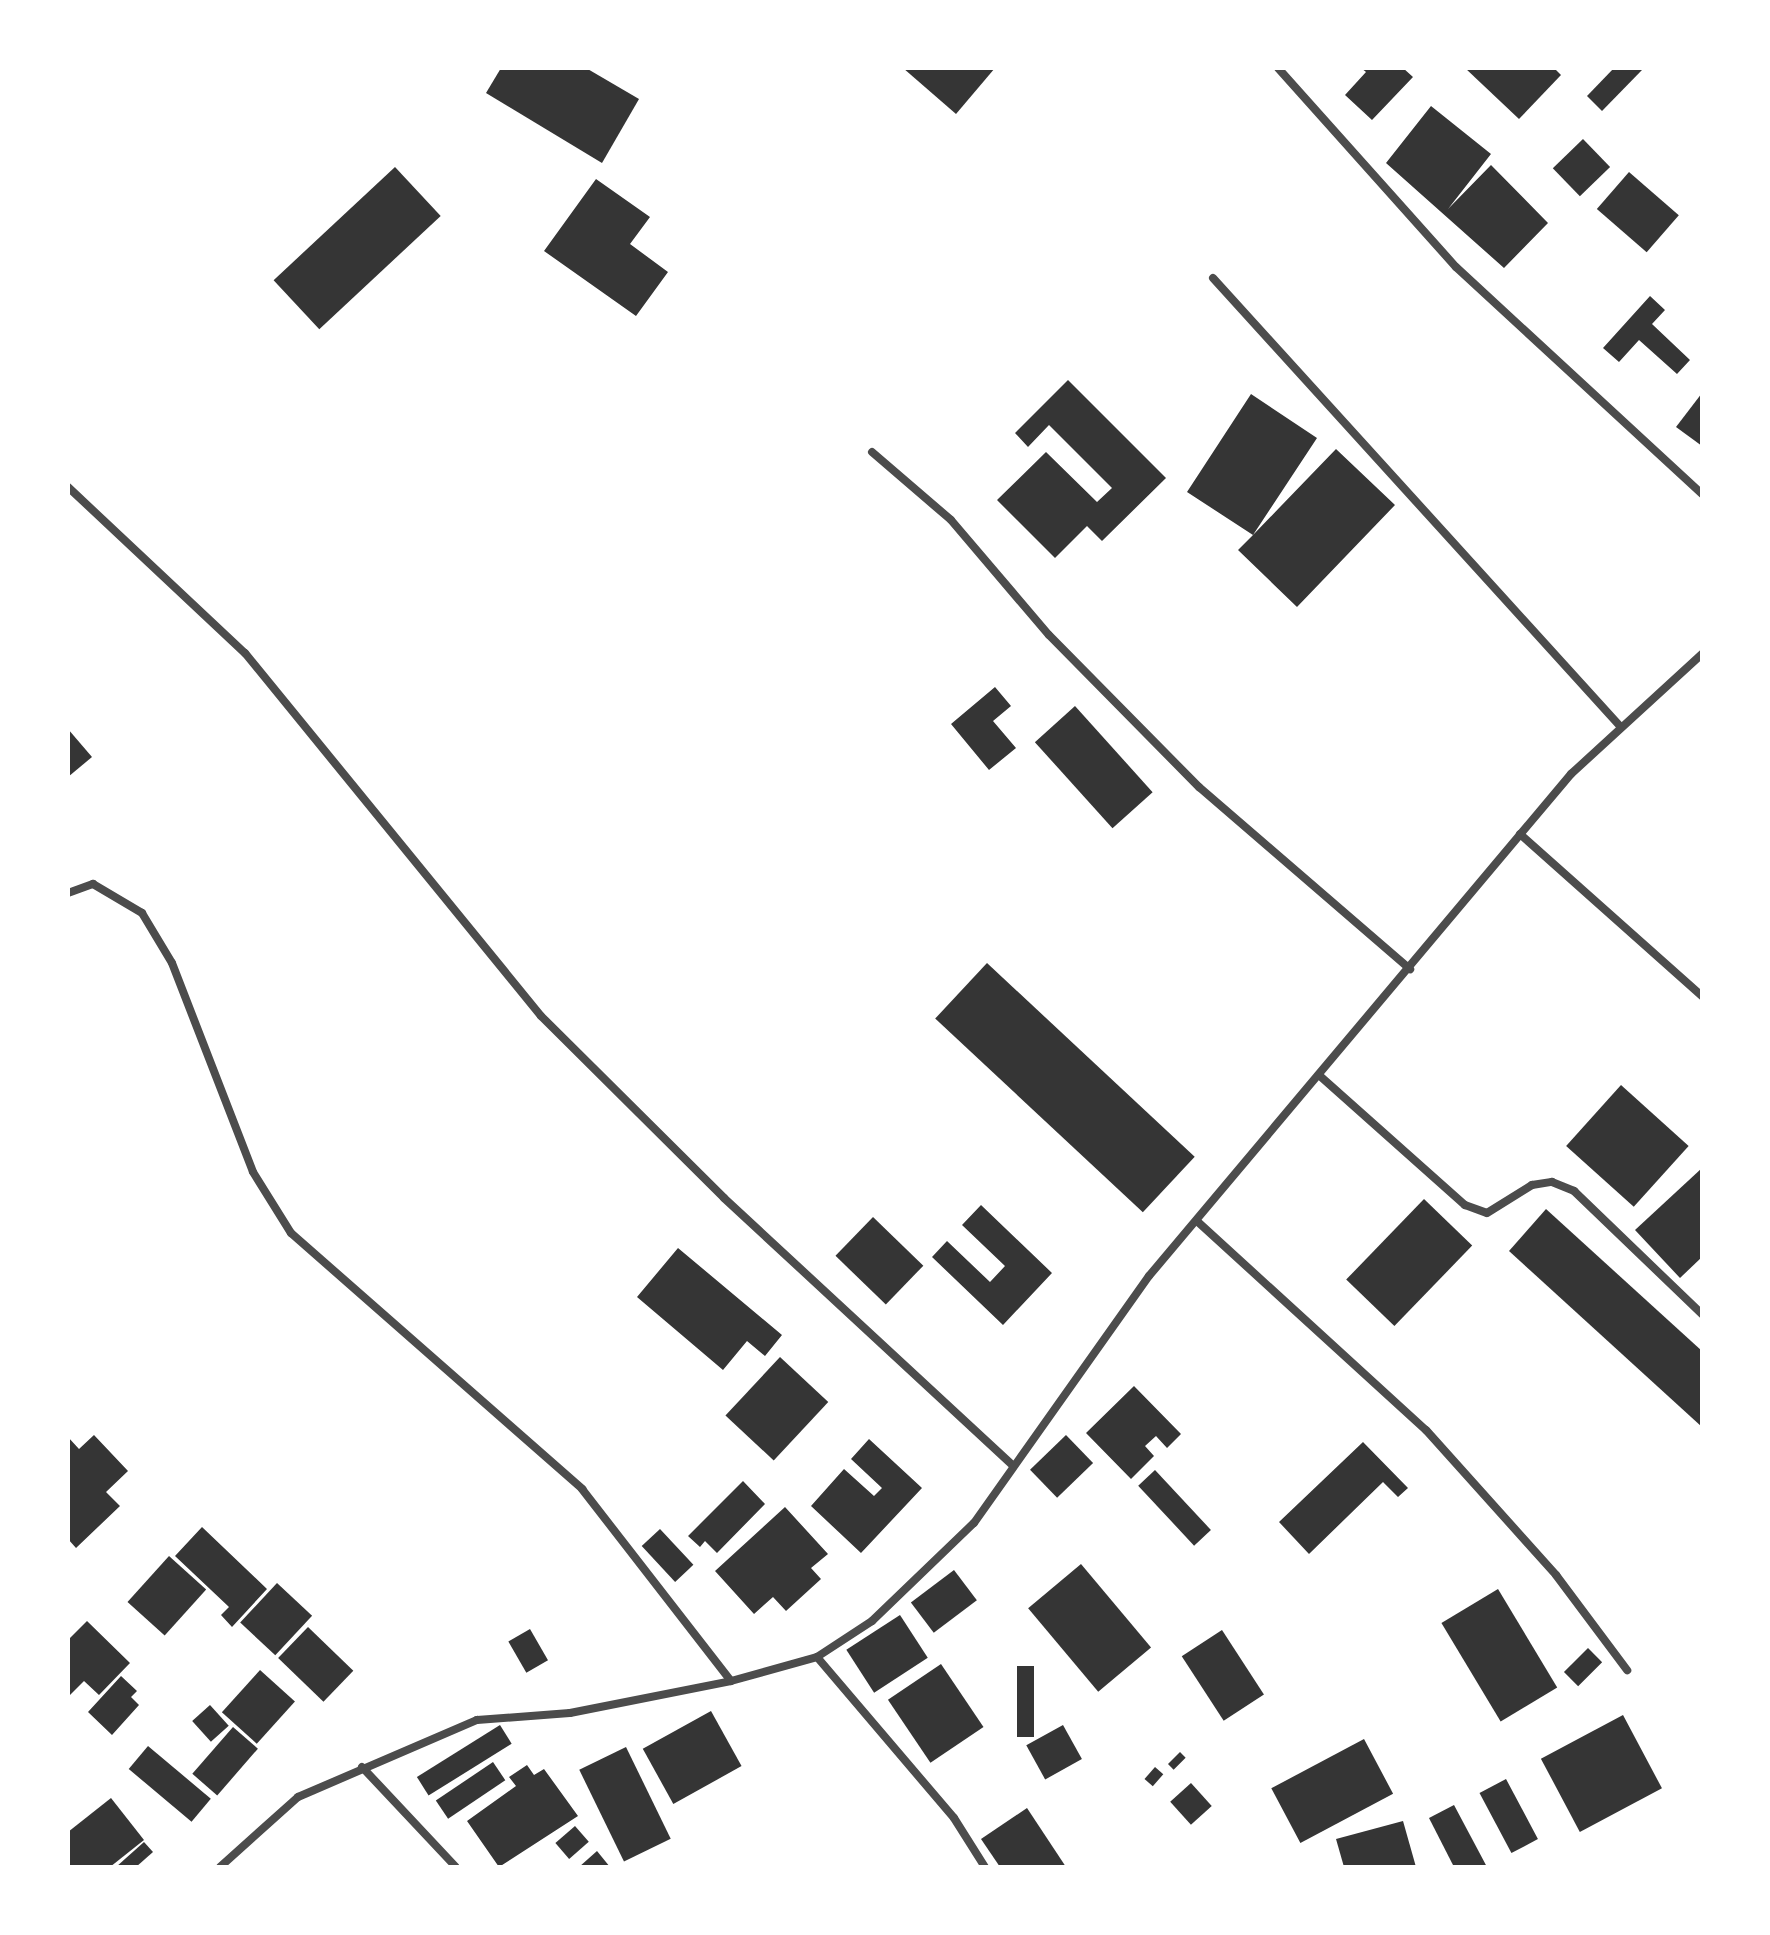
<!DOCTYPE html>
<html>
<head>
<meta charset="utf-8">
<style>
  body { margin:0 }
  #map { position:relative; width:1770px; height:1935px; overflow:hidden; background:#fff; font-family:Poppins,sans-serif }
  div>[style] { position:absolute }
  .building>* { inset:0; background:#353535; transform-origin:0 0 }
  .minor>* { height:8px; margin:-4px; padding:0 4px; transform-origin:4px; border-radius:4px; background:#4c4c4c }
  span { translate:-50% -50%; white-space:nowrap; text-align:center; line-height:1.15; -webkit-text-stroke:8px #fff; paint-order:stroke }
  .frame { position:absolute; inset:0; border:70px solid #fff; pointer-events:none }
</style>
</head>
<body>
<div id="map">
  <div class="building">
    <div style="clip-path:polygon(501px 68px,586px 68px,639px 99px,602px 163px,486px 93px)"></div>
    <div style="clip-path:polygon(903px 68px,995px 68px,956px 114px)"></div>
    <div style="clip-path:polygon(1361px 68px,1403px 68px,1413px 77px,1372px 120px,1345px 95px,1366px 72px)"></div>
    <div style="clip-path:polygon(1465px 68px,1554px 68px,1561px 75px,1519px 119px)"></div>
    <div style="clip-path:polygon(1614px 68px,1642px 70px,1602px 111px,1587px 96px)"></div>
    <div style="clip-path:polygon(1431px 106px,1491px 154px,1448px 209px,1491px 165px,1548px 223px,1504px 268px,1386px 163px)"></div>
    <div style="left:1583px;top:139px;width:39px;height:42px;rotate:46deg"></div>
    <div style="left:395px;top:167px;width:67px;height:166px;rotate:47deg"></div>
    <div style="left:1629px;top:172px;width:66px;height:49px;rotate:41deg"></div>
    <div style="clip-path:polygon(596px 179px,650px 217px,630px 244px,668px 272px,636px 316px,544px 251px)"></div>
    <div style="clip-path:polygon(1650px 296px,1665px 310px,1652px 324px,1690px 360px,1677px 374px,1639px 340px,1619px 362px,1603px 348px)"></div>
    <div style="clip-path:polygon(1068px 380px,1166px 478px,1102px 541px,1087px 526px,1055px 558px,997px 500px,1046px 452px,1097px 502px,1112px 488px,1049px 425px,1028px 447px,1015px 433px)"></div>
    <div style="clip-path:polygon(1702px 393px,1702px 446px,1676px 427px)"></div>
    <div style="clip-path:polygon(1251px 394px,1317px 438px,1253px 535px,1336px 449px,1395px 505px,1297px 607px,1238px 550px,1253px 535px,1187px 492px)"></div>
    <div style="clip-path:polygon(995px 687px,1011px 706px,993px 721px,1016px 748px,989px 770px,951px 724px)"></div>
    <div style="left:1075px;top:706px;width:116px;height:54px;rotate:48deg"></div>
    <div style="clip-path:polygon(68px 729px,92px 757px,68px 777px)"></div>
    <div style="left:987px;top:963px;width:284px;height:76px;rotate:43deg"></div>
    <div style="left:1621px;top:1085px;width:91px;height:82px;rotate:42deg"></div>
    <div style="clip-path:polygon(1702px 1168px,1702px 1257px,1680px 1278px,1635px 1230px)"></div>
    <div style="left:1424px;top:1199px;width:67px;height:112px;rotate:44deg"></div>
    <div style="clip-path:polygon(981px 1205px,1052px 1273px,1003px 1325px,932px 1257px,947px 1241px,990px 1282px,1005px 1266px,962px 1225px)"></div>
    <div style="clip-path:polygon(1546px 1209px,1702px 1351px,1702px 1427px,1509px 1251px)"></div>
    <div style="left:873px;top:1217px;width:70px;height:54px;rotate:44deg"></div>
    <div style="clip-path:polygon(678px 1248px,782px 1335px,765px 1356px,747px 1341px,723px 1370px,637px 1297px)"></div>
    <div style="left:780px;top:1357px;width:66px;height:80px;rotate:43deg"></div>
    <div style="clip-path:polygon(1134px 1386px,1181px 1434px,1167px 1448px,1156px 1436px,1145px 1446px,1154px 1456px,1131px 1479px,1086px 1433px)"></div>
    <div style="clip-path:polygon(94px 1435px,128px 1471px,106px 1492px,120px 1506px,76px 1548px,68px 1539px,68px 1437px,79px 1449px)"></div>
    <div style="left:1066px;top:1435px;width:39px;height:50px;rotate:46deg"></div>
    <div style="clip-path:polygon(869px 1439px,922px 1488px,861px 1553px,811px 1506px,844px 1469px,874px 1496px,882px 1488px,851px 1459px)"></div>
    <div style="clip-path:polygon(1363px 1442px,1408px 1488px,1398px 1497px,1383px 1482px,1309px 1554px,1279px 1522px)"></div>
    <div style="left:1155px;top:1470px;width:82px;height:23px;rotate:47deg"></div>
    <div style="clip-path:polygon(743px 1481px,765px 1504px,717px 1553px,705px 1541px,700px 1547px,688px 1536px)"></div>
    <div style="clip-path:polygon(785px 1507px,828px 1554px,811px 1568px,821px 1579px,786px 1611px,773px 1597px,754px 1614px,715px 1571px)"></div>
    <div style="clip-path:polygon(202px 1527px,267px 1589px,232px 1627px,221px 1615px,229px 1607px,175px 1556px)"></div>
    <div style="left:660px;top:1529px;width:49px;height:25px;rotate:47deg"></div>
    <div style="left:169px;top:1556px;width:50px;height:62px;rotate:42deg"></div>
    <div style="left:1081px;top:1564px;width:109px;height:69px;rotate:50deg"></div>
    <div style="left:954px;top:1570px;width:38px;height:54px;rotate:53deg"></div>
    <div style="left:277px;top:1583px;width:48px;height:54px;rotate:43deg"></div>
    <div style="left:1498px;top:1589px;width:115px;height:66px;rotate:59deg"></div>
    <div style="left:900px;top:1615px;width:51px;height:64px;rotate:57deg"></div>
    <div style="clip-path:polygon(87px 1621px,130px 1663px,99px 1695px,84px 1681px,68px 1697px,68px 1640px)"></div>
    <div style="left:308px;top:1627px;width:63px;height:43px;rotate:44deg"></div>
    <div style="left:530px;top:1629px;width:36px;height:25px;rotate:60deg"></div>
    <div style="left:1222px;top:1630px;width:77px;height:48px;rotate:57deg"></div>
    <div style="left:1588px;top:1648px;width:20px;height:34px;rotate:45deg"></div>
    <div style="left:941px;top:1664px;width:76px;height:64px;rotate:56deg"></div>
    <div style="left:1017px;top:1666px;width:17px;height:71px"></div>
    <div style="left:260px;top:1670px;width:47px;height:57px;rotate:42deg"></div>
    <div style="clip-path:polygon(121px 1676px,137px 1691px,131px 1697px,139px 1705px,112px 1735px,88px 1712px)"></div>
    <div style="left:210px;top:1705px;width:28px;height:24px;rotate:48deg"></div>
    <div style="left:711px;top:1711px;width:63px;height:78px;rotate:61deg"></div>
    <div style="left:1623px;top:1715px;width:83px;height:93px;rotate:62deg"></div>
    <div style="left:500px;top:1725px;width:22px;height:98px;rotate:58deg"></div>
    <div style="left:1063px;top:1725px;width:39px;height:42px;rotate:61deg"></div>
    <div style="left:233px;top:1727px;width:33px;height:62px;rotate:41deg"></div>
    <div style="left:1364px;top:1739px;width:62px;height:105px;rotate:62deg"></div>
    <div style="left:148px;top:1746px;width:82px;height:30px;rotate:40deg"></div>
    <div style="left:626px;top:1747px;width:102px;height:52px;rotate:64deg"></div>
    <div style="left:1180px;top:1752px;width:8px;height:17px;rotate:45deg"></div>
    <div style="left:493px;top:1762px;width:22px;height:69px;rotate:56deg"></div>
    <div style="clip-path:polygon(527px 1765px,534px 1775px,544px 1769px,578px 1816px,499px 1867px,467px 1821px,516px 1786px,509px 1777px)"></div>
    <div style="left:1155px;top:1767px;width:11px;height:16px;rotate:41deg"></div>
    <div style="left:1506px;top:1779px;width:68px;height:30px;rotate:62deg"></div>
    <div style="left:1191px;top:1783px;width:31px;height:28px;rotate:48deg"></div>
    <div style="clip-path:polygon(111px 1798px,144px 1840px,110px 1867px,68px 1867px,68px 1832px)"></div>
    <div style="clip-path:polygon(1454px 1805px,1487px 1867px,1454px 1867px,1429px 1818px)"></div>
    <div style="clip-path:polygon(1027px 1808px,1066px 1867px,1000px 1867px,981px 1839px)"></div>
    <div style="clip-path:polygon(1403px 1821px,1416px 1867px,1344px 1867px,1336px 1839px)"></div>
    <div style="left:575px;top:1826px;width:21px;height:26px;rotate:49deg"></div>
    <div style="clip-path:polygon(144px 1842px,153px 1852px,136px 1867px,116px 1867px)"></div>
    <div style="clip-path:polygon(597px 1851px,610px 1867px,579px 1867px)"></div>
  </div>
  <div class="minor">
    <div style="left:1278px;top:68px;width:267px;rotate:48.2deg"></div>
    <div style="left:1456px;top:267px;width:335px;rotate:42.7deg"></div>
    <div style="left:1213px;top:278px;width:605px;rotate:47.75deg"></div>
    <div style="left:872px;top:452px;width:104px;rotate:40.7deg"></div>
    <div style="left:951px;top:520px;width:151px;rotate:49.6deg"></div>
    <div style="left:1049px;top:635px;width:214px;rotate:45.4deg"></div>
    <div style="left:1199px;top:787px;width:279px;rotate:40.8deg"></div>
    <div style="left:68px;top:487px;width:243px;rotate:43.2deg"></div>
    <div style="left:245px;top:653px;width:468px;rotate:50.8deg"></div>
    <div style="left:541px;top:1016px;width:258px;rotate:44.8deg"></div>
    <div style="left:724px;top:1198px;width:393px;rotate:42.8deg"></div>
    <div style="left:1520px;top:834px;width:244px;rotate:41.7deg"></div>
    <div style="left:68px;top:893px;width:27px;rotate:-20deg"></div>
    <div style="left:93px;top:884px;width:57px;rotate:30.6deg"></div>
    <div style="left:142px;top:913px;width:58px;rotate:59deg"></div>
    <div style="left:172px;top:963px;width:224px;rotate:68.8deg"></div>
    <div style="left:253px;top:1172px;width:72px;rotate:58.1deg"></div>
    <div style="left:291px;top:1233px;width:388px;rotate:41.3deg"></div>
    <div style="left:582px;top:1489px;width:243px;rotate:52.2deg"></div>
    <div style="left:1320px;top:1076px;width:194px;rotate:41.7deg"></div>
    <div style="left:1465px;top:1205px;width:23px;rotate:20deg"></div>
    <div style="left:1487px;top:1213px;width:53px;rotate:-31.9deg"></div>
    <div style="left:1532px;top:1185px;width:20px;rotate:-9deg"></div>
    <div style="left:1552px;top:1182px;width:24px;rotate:22deg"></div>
    <div style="left:1574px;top:1191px;width:178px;rotate:43.9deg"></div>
    <div style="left:1198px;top:1222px;width:309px;rotate:42.4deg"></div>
    <div style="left:1426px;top:1430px;width:195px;rotate:48.1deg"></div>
    <div style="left:1556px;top:1575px;width:119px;rotate:53.2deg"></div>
    <div style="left:817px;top:1657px;width:211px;rotate:49.6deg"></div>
    <div style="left:954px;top:1818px;width:58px;rotate:57.7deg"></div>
    <div style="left:362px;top:1767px;width:137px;rotate:46.8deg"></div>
    <div style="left:220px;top:1867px;width:105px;rotate:-41.9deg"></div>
    <div style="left:298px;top:1797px;width:195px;rotate:-23.3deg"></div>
    <div style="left:477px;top:1720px;width:93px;rotate:-4.3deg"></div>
    <div style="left:570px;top:1713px;width:164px;rotate:-11.2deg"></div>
    <div style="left:731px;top:1681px;width:89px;rotate:-15.6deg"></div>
    <div style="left:817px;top:1657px;width:66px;rotate:-33.2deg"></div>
    <div style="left:872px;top:1621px;width:141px;rotate:-43.9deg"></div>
    <div style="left:974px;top:1523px;width:303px;rotate:-54.7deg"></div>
    <div style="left:1149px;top:1276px;width:656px;rotate:-49.95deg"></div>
    <div style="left:1571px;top:774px;width:178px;rotate:-42.5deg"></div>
  </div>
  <div class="frame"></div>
</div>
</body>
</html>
